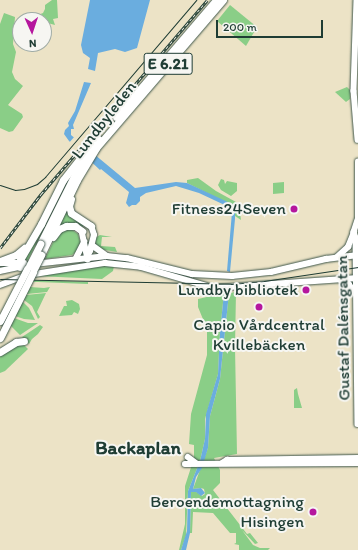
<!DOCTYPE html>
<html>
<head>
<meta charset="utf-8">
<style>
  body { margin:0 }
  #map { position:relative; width:358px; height:550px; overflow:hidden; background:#ece3c6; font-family:Itim,sans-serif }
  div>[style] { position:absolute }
  .green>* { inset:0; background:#8ace87 }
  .water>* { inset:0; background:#6aaddf }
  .pier>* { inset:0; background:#ece3c6; transform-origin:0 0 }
  .roads { filter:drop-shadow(0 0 1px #3e564a) drop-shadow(0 0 1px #3e564a) }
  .secondary>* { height:5.5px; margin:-2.75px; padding:0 2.75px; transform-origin:2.75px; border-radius:2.75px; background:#fff }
  .highway>* { height:7px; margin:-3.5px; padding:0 3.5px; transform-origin:3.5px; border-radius:3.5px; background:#fff }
  .tram>* { height:1px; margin:-0.5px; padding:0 0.5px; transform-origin:0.5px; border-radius:0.5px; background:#1f3d34 }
  .rail>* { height:2.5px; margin-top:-1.25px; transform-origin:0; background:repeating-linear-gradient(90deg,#f6f6f2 0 3px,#1f3d34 0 6px); box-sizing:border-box; border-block:1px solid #1f3d34 }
  .bridges { filter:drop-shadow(0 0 1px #3e564a) drop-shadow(0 0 1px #3e564a) }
  .highway-bridge>* { height:7px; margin:-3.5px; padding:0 3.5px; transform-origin:3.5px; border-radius:3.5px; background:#fff }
  .dots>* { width:11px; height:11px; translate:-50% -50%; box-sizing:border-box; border:2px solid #f6f6f2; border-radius:50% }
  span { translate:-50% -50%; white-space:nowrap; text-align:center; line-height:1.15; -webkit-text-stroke:4px #f6f6f2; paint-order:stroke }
  .shield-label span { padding:1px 3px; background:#f6f6f2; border:1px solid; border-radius:3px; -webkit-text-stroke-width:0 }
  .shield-label { font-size:16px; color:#1f3d34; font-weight:700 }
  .street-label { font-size:17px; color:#1f3d34 }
  .poi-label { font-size:17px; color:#1f3d34 }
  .right { translate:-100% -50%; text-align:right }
  .quarter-label { font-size:19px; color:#1f3d34; font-weight:700 }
  .north { position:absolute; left:12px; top:12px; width:40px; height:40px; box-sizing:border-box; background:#f6f6f2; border:1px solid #a0aca6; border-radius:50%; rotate:177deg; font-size:11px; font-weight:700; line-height:16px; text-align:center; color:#1f3d34 }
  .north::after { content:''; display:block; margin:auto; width:14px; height:18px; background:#b5179e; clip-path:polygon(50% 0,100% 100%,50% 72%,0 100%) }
  .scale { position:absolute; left:216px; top:20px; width:107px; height:18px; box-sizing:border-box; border:2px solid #1f3d34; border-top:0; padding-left:5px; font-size:12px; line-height:14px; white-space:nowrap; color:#1f3d34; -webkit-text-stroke:3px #f6f6f2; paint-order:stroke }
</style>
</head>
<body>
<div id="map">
  <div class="green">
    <div style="clip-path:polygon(52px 0,57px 0,58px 18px,53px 19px,55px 25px,44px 22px,44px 20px,26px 17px,32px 13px,38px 15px,43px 13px,45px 9px,45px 5px)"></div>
    <div style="clip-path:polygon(230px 5px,257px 27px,246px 46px,217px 21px)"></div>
    <div style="clip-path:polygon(4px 13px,15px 17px,13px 44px,16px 52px,12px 72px,15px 79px,23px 86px,8px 105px,22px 114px,23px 117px,13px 131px,9px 132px,0 128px,0 24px)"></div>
    <div style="clip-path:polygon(347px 87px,350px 90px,350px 99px,346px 102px,335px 92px)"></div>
    <div style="clip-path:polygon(72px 173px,28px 260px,22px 260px,65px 181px)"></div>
    <div style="clip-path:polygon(198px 178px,216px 191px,236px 202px,239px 206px,241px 220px,235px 216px,235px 207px,187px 183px,187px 180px)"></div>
    <div style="clip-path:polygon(221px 179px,224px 180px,225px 184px,227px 181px,237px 183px,237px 191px,231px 196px,221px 190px,218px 185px)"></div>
    <div style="clip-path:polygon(284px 182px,284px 193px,273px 194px,273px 183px)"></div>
    <div style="clip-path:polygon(64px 211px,67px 212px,84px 225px,82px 227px,56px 229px)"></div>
    <div style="clip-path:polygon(63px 229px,71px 229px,78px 234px,81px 245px,77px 251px,72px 255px,45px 259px,56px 236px)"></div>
    <div style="clip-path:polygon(100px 235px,112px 237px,102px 237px,101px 246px,115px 247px,117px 252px,99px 249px,96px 246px,95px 238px)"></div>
    <div style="clip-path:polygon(102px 265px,114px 266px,113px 271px,102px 279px,36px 276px)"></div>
    <div style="clip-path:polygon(34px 280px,88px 282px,88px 284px,38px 282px,33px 282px)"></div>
    <div style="clip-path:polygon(30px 287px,44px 288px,50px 287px,47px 292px,27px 294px)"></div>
    <div style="clip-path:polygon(236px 292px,235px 347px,237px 454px,214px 458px,220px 470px,220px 483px,213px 490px,247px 534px,250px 533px,258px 543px,255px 544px,242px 530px,253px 545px,260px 548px,270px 548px,268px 550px,239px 550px,239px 545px,234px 544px,236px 543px,236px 533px,230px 533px,213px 513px,193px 512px,192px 533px,190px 533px,191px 492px,195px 491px,202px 496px,205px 494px,204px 489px,201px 488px,193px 489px,208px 448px,210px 416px,220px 379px,229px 293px)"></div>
    <div style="clip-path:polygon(46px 293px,37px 312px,40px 317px,38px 319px,32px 306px,24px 300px,26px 295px)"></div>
    <div style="clip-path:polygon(224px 293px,220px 332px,218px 374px,205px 419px,205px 439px,200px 461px,188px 491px,186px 536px,181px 550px,179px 550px,185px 524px,185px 486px,194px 458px,194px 445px,189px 444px,191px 414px,207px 355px,207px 329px,198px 307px,198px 299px)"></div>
    <div style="clip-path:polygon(72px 300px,79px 304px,80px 309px,78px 314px,74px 312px,72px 315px,59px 316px,64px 306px,67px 306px,66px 301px)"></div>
    <div style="clip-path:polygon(23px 302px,29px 308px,35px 320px,24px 319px,15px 316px)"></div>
    <div style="clip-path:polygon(14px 318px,28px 323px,38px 323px,20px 335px,10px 325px)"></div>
    <div style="clip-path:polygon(40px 325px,43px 327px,38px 334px,32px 339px,29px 344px,22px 337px)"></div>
    <div style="clip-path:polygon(17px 344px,23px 344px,28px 349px,5px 371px,0 373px,0 354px)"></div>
    <div style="clip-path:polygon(297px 388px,298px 394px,302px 408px,294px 408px,294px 390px)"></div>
  </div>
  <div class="water">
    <div style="clip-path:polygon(90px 0,150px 0,137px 48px,125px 52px,115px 49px,98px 53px,95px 71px,88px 69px,90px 58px,83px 53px,81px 45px)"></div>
    <div style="clip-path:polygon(84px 82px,91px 83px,73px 125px,74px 129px,71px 129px,71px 135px,135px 188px,176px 182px,187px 183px,232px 204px,235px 207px,235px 219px,230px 272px,227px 271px,232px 212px,231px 208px,199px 193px,176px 186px,146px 193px,140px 197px,140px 201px,136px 205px,132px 205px,129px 207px,126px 203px,129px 192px,101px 169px,100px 170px,69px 141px,64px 134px,65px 130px,69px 126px,68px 123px,75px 111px)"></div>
    <div style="clip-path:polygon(224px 293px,229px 293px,220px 379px,210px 416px,208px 448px,202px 468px,196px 477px,193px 489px,201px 488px,205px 493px,201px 496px,196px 492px,191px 492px,190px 533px,186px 550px,181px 550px,187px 531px,188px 491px,200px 461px,205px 439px,206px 414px,218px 374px,220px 332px)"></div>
  </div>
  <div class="pier">
    <div style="left:75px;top:136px;width:29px;height:9px;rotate:41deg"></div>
  </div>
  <div class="roads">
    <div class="secondary">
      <div style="left:357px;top:0;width:91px;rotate:91.9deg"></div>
      <div style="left:354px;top:91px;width:49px;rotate:85.3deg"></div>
      <div style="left:358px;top:220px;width:13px;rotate:108deg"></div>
      <div style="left:354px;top:232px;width:6px;rotate:72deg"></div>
      <div style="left:356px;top:238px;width:186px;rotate:89.4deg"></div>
      <div style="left:358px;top:220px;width:58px;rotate:-90deg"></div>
      <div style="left:82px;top:231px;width:29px;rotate:78deg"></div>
      <div style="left:92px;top:245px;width:17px;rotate:36deg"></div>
      <div style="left:337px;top:257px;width:15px;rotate:-42deg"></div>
      <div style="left:348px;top:247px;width:16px;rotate:-68deg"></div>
      <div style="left:76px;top:258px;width:18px;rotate:-63deg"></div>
      <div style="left:86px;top:259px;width:9px;rotate:-63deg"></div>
      <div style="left:90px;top:251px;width:16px;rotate:-76deg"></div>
      <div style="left:94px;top:235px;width:9px;rotate:-108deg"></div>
      <div style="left:0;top:263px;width:24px"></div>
      <div style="left:0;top:271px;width:35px;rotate:-12deg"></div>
      <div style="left:34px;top:264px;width:73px;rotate:-6.3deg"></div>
      <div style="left:107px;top:256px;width:20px;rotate:6deg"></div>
      <div style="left:127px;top:258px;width:67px;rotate:13.8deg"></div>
      <div style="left:192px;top:274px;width:40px;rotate:2.9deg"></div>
      <div style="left:232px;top:276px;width:39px;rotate:-6deg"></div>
      <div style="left:271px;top:272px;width:57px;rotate:-13.3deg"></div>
      <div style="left:326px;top:259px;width:32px;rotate:-7deg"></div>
      <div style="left:339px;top:279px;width:11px;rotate:27deg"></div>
      <div style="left:349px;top:284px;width:12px;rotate:55deg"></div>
      <div style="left:0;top:285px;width:30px;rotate:-20deg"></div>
      <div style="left:28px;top:275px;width:78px;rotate:-8.9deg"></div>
      <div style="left:105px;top:263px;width:36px;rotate:6deg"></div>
      <div style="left:141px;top:267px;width:76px;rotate:16deg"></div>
      <div style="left:214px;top:288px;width:144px;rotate:-4deg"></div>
      <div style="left:188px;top:457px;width:10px;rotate:37deg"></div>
      <div style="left:222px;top:463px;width:6px;rotate:-31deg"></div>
      <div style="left:227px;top:460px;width:131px;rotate:-0.9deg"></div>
      <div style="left:185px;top:464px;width:173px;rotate:-0.3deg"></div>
    </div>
    <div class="highway">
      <div style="left:116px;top:117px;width:154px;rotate:-49.5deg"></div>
      <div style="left:71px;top:199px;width:7px;rotate:106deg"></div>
      <div style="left:69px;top:206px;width:7px;rotate:74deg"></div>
      <div style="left:71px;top:213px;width:24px;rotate:33deg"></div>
      <div style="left:53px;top:237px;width:10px;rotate:-53deg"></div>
      <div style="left:59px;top:229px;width:8px;rotate:-23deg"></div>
      <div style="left:66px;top:226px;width:9px"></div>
      <div style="left:75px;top:226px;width:9px;rotate:36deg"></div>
      <div style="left:40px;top:244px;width:80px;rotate:-63.4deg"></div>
      <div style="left:76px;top:172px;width:40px;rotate:-56deg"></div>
      <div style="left:41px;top:255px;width:83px;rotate:-64.4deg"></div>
      <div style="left:77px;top:180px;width:37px;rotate:-59deg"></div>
      <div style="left:96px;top:148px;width:195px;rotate:-49.4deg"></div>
      <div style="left:0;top:261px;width:17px;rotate:-21deg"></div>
      <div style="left:16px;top:255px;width:11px;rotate:-41deg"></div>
      <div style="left:20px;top:267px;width:7px;rotate:-90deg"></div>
      <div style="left:20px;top:260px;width:42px;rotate:-59.7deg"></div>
      <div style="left:41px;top:224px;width:49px;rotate:-63.4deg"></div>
      <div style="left:63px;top:180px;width:28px;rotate:-52deg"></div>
      <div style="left:0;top:352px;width:19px;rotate:-32deg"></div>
      <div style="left:16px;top:342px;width:8px;rotate:-7deg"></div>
    </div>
  </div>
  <div class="tram">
    <div style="left:0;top:185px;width:16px;rotate:18deg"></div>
    <div style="left:15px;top:190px;width:9px;rotate:-6deg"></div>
    <div style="left:24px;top:189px;width:14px;rotate:-21deg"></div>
    <div style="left:37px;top:184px;width:11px;rotate:-41deg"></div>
    <div style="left:45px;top:177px;width:233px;rotate:-49.5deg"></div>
    <div style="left:0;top:279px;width:231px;rotate:1.2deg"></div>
    <div style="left:231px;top:284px;width:33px;rotate:-5deg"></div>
    <div style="left:264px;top:281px;width:95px;rotate:-8.5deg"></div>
  </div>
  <div class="rail">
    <div style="left:0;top:248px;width:68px;rotate:-52.8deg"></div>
    <div style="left:41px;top:194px;width:255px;rotate:-49.4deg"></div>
  </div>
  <div class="bridges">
    <div class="highway-bridge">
      <div style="left:29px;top:266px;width:25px;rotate:-63deg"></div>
      <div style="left:34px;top:269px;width:16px;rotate:-63deg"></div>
      <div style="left:0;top:321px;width:59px;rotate:-62.6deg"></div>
      <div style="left:0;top:338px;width:74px;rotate:-63.4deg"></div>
    </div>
  </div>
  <div class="dots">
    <div style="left:294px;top:209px;background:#b5179e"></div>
    <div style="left:306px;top:290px;background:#b5179e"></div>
    <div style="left:259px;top:307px;background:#b5179e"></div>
    <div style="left:313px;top:512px;background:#b5179e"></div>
  </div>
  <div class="shield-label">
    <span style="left:168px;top:64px">E 6.21</span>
  </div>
  <div class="street-label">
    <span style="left:104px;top:120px;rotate:-52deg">Lundbyleden</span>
    <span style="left:343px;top:328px;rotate:-91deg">Gustaf Dalénsgatan</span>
  </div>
  <div class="poi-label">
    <span class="right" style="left:286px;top:209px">Fitness24Seven</span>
    <span class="right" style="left:298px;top:290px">Lundby bibliotek</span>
    <span style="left:259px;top:335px">Capio Vårdcentral<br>Kvillebäcken</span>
    <span class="right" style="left:304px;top:512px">Beroendemottagning<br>Hisingen</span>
  </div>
  <div class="quarter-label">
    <span style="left:138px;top:448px">Backaplan</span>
  </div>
  <div class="north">N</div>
  <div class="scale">200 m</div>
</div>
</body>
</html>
